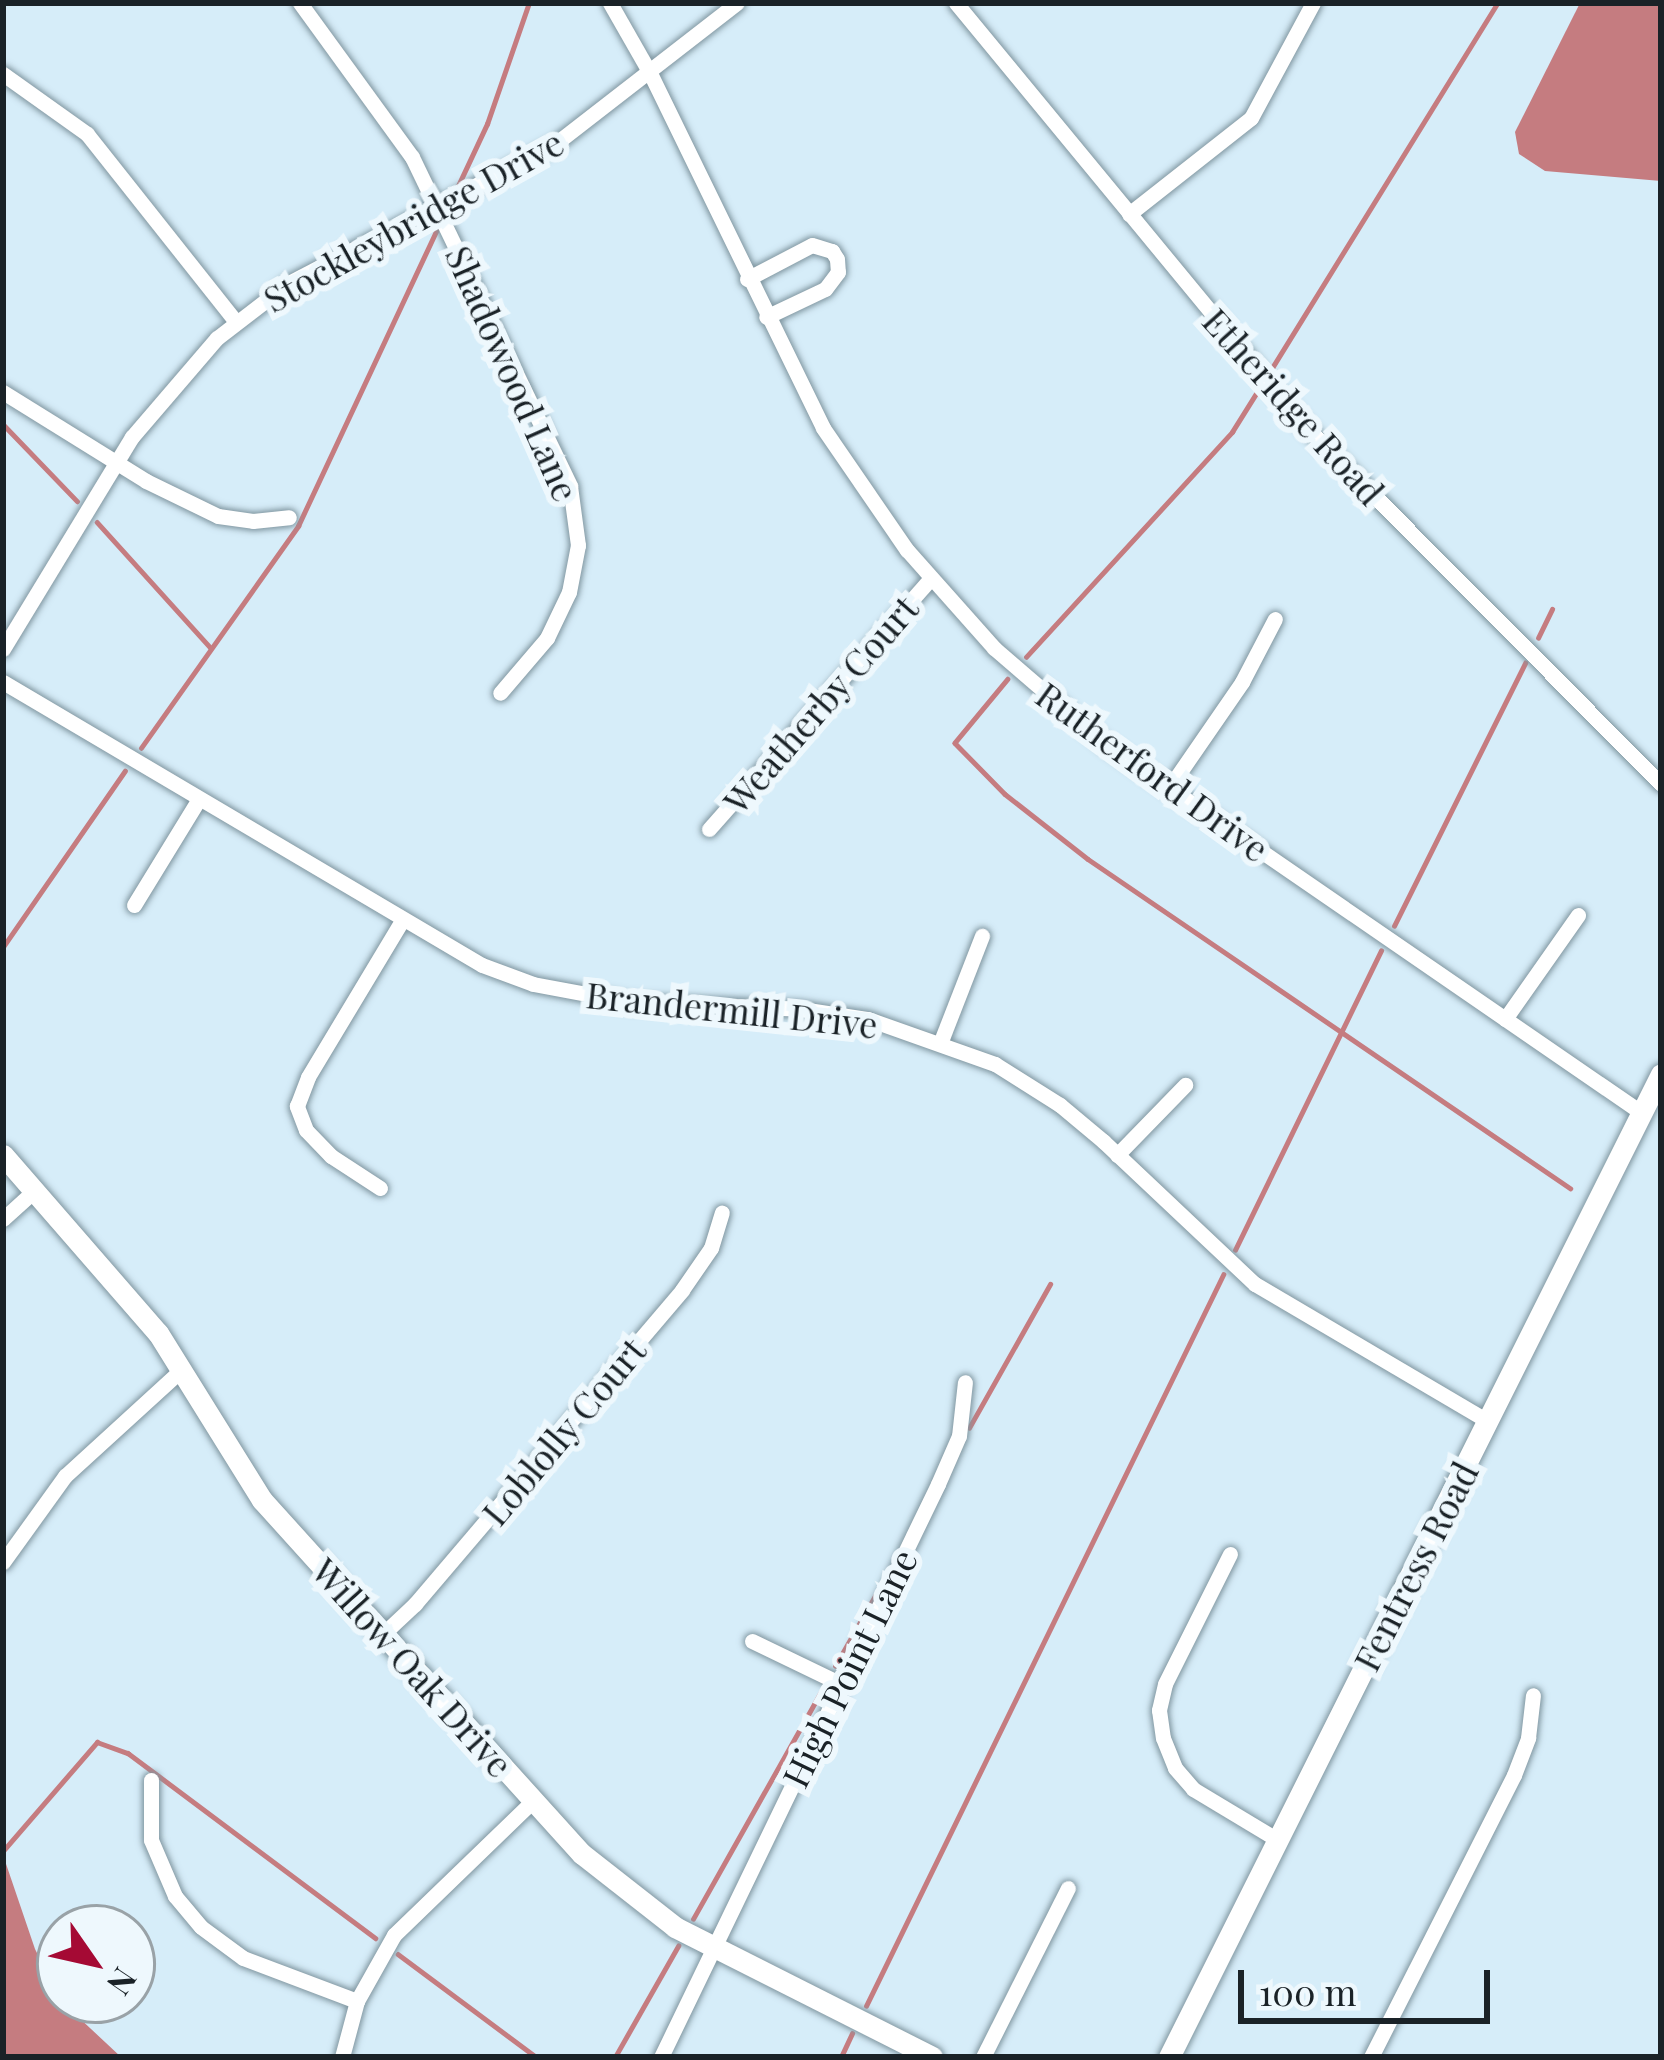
<!DOCTYPE html>
<html>
<head>
<meta charset="utf-8">
<style>
  body { margin:0 }
  #map { position:relative; width:1664px; height:2060px; overflow:hidden; background:#d6edf9; font-family:"Playfair Display",serif }
  div>[style] { position:absolute }
  .water>* { inset:0; background:#c57c80 }
  .stream>* { height:4.5px; margin:-2.25px; padding:0 2.25px; transform-origin:2.25px; border-radius:2.25px; background:#c57c80 }
  .roads { filter:drop-shadow(0 0 3px #8096a0) drop-shadow(0 0 3px #8096a0) }
  .street>* { height:15px; margin:-7.5px; padding:0 7.5px; transform-origin:7.5px; border-radius:7.5px; background:#fff }
  .secondary>* { height:21px; margin:-10.5px; padding:0 10.5px; transform-origin:10.5px; border-radius:10.5px; background:#fff }
  span { translate:-50% -50%; white-space:nowrap; text-align:center; line-height:1.15; -webkit-text-stroke:12px #eef8fd; paint-order:stroke }
  .street-label { font-size:36px; color:#1a2227 }
  .frame { position:absolute; inset:0; border:6px solid #1a2227; pointer-events:none }
  .north { position:absolute; left:36px; top:1904px; width:120px; height:120px; box-sizing:border-box; background:#eef8fd; border:3px solid #99a2a7; border-radius:50%; rotate:124deg; font-size:33px; font-weight:700; line-height:48px; text-align:center; color:#1a2227 }
  .north::after { content:''; display:block; margin:auto; width:42px; height:54px; background:#a50a34; clip-path:polygon(50% 0,100% 100%,50% 72%,0 100%) }
  .scale { position:absolute; left:1238px; top:1970px; width:252px; height:54px; box-sizing:border-box; border:6px solid #1a2227; border-top:0; padding-left:15px; font-size:36px; line-height:42px; white-space:nowrap; color:#1a2227; -webkit-text-stroke:9px #eef8fd; paint-order:stroke }
</style>
</head>
<body>
<div id="map">
  <div class="water">
    <div style="clip-path:polygon(1580px 3px,1661px 3px,1661px 181px,1545px 171px,1519px 154px,1515px 132px)"></div>
    <div style="clip-path:polygon(3px 1855px,35px 1949px,60px 2000px,121px 2057px,3px 2057px)"></div>
  </div>
  <div class="stream">
    <div style="left:457px;top:188px;width:71px;rotate:-64.9deg"></div>
    <div style="left:487px;top:124px;width:128px;rotate:-70.9deg"></div>
    <div style="left:1272px;top:368px;width:429px;rotate:-58.3deg"></div>
    <div style="left:3px;top:424px;width:107px;rotate:46.1deg"></div>
    <div style="left:97px;top:522px;width:169px;rotate:47.9deg"></div>
    <div style="left:1538px;top:638px;width:32px;rotate:-64deg"></div>
    <div style="left:1026px;top:657px;width:305px;rotate:-47.5deg"></div>
    <div style="left:1232px;top:432px;width:47px;rotate:-58deg"></div>
    <div style="left:1008px;top:679px;width:83px;rotate:129.6deg"></div>
    <div style="left:955px;top:743px;width:71px;rotate:45.6deg"></div>
    <div style="left:1005px;top:794px;width:105px;rotate:38.1deg"></div>
    <div style="left:1088px;top:859px;width:584px;rotate:34.32deg"></div>
    <div style="left:141px;top:748px;width:272px;rotate:-54.7deg"></div>
    <div style="left:298px;top:526px;width:326px;rotate:-64.9deg"></div>
    <div style="left:1394px;top:926px;width:294px;rotate:-63.5deg"></div>
    <div style="left:3px;top:947px;width:214px;rotate:-55.3deg"></div>
    <div style="left:1235px;top:1250px;width:333px;rotate:-64deg"></div>
    <div style="left:969px;top:1428px;width:165px;rotate:-60.6deg"></div>
    <div style="left:835px;top:1666px;width:99px;rotate:-60.3deg"></div>
    <div style="left:3px;top:1851px;width:144px;rotate:-49.2deg"></div>
    <div style="left:97px;top:1742px;width:33px;rotate:20deg"></div>
    <div style="left:128px;top:1753px;width:309px;rotate:36.8deg"></div>
    <div style="left:693px;top:1919px;width:263px;rotate:-60.6deg"></div>
    <div style="left:398px;top:1954px;width:172px;rotate:36.7deg"></div>
    <div style="left:866px;top:2006px;width:814px;rotate:-63.97deg"></div>
    <div style="left:615px;top:2057px;width:128px;rotate:-60.4deg"></div>
    <div style="left:841px;top:2057px;width:26px;rotate:-65deg"></div>
  </div>
  <div class="roads">
    <div class="street">
      <div style="left:300px;top:3px;width:190px;rotate:54deg"></div>
      <div style="left:412px;top:157px;width:365px;rotate:64.3deg"></div>
      <div style="left:570px;top:486px;width:60px;rotate:82.3deg"></div>
      <div style="left:578px;top:545px;width:48px;rotate:100.8deg"></div>
      <div style="left:569px;top:592px;width:51px;rotate:115.6deg"></div>
      <div style="left:547px;top:638px;width:72px;rotate:130.5deg"></div>
      <div style="left:610px;top:3px;width:81px;rotate:60.3deg"></div>
      <div style="left:650px;top:73px;width:395px;rotate:64deg"></div>
      <div style="left:823px;top:428px;width:148px;rotate:55.5deg"></div>
      <div style="left:907px;top:550px;width:131px;rotate:48.4deg"></div>
      <div style="left:994px;top:648px;width:145px;rotate:40.8deg"></div>
      <div style="left:1104px;top:743px;width:653px;rotate:34.52deg"></div>
      <div style="left:956px;top:3px;width:547px;rotate:50.49deg"></div>
      <div style="left:1304px;top:425px;width:506px;rotate:45.16deg"></div>
      <div style="left:3px;top:74px;width:103px;rotate:35.5deg"></div>
      <div style="left:87px;top:134px;width:240px;rotate:51.6deg"></div>
      <div style="left:1129px;top:214px;width:155px;rotate:-38.2deg"></div>
      <div style="left:1251px;top:118px;width:131px;rotate:-61.7deg"></div>
      <div style="left:747px;top:279px;width:73px;rotate:-27.6deg"></div>
      <div style="left:812px;top:245px;width:21px;rotate:17deg"></div>
      <div style="left:832px;top:251px;width:9px;rotate:58deg"></div>
      <div style="left:837px;top:259px;width:13px;rotate:86deg"></div>
      <div style="left:838px;top:272px;width:21px;rotate:127deg"></div>
      <div style="left:825px;top:289px;width:65px;rotate:154.6deg"></div>
      <div style="left:3px;top:392px;width:168px;rotate:31.9deg"></div>
      <div style="left:146px;top:481px;width:80px;rotate:25.9deg"></div>
      <div style="left:218px;top:516px;width:35px;rotate:8deg"></div>
      <div style="left:253px;top:521px;width:36px;rotate:-6deg"></div>
      <div style="left:3px;top:649px;width:248px;rotate:-58.7deg"></div>
      <div style="left:132px;top:437px;width:130px;rotate:-49.4deg"></div>
      <div style="left:217px;top:338px;width:88px;rotate:-37.6deg"></div>
      <div style="left:287px;top:284px;width:302px;rotate:-27.6deg"></div>
      <div style="left:555px;top:144px;width:230px;rotate:-37.8deg"></div>
      <div style="left:3px;top:682px;width:556px;rotate:30.58deg"></div>
      <div style="left:482px;top:965px;width:54px;rotate:20.4deg"></div>
      <div style="left:533px;top:984px;width:99px;rotate:10.5deg"></div>
      <div style="left:630px;top:1002px;width:171px;rotate:2.3deg"></div>
      <div style="left:801px;top:1009px;width:68px;rotate:8.5deg"></div>
      <div style="left:868px;top:1019px;width:135px;rotate:19.5deg"></div>
      <div style="left:995px;top:1064px;width:77px;rotate:32.2deg"></div>
      <div style="left:1060px;top:1105px;width:56px;rotate:39.9deg"></div>
      <div style="left:1103px;top:1141px;width:209px;rotate:43.3deg"></div>
      <div style="left:1255px;top:1284px;width:270px;rotate:30.5deg"></div>
      <div style="left:1169px;top:788px;width:129px;rotate:-55.4deg"></div>
      <div style="left:1242px;top:682px;width:71px;rotate:-62.4deg"></div>
      <div style="left:709px;top:829px;width:334px;rotate:-48.5deg"></div>
      <div style="left:134px;top:905px;width:124px;rotate:-58.5deg"></div>
      <div style="left:1505px;top:1019px;width:127px;rotate:-54.9deg"></div>
      <div style="left:941px;top:1041px;width:113px;rotate:-68.7deg"></div>
      <div style="left:1117px;top:1155px;width:98px;rotate:-45.8deg"></div>
      <div style="left:380px;top:1188px;width:59px;rotate:-146.9deg"></div>
      <div style="left:331px;top:1156px;width:36px;rotate:-134deg"></div>
      <div style="left:306px;top:1130px;width:26px;rotate:-111deg"></div>
      <div style="left:297px;top:1106px;width:31px;rotate:-69deg"></div>
      <div style="left:308px;top:1077px;width:181px;rotate:-59deg"></div>
      <div style="left:3px;top:1219px;width:43px;rotate:-42.2deg"></div>
      <div style="left:1230px;top:1554px;width:145px;rotate:116.6deg"></div>
      <div style="left:1165px;top:1684px;width:27px;rotate:103deg"></div>
      <div style="left:1159px;top:1710px;width:28px;rotate:82deg"></div>
      <div style="left:1163px;top:1738px;width:32px;rotate:68deg"></div>
      <div style="left:1175px;top:1768px;width:28px;rotate:49deg"></div>
      <div style="left:1193px;top:1789px;width:99px;rotate:31deg"></div>
      <div style="left:3px;top:1562px;width:106px;rotate:-54.2deg"></div>
      <div style="left:65px;top:1476px;width:157px;rotate:-42.4deg"></div>
      <div style="left:383px;top:1634px;width:44px;rotate:-43.2deg"></div>
      <div style="left:415px;top:1604px;width:412px;rotate:-49.6deg"></div>
      <div style="left:682px;top:1290px;width:51px;rotate:-55.4deg"></div>
      <div style="left:711px;top:1248px;width:37px;rotate:-73deg"></div>
      <div style="left:752px;top:1641px;width:99px;rotate:25.8deg"></div>
      <div style="left:151px;top:1780px;width:60px;rotate:90deg"></div>
      <div style="left:151px;top:1840px;width:61px;rotate:66.8deg"></div>
      <div style="left:175px;top:1896px;width:40px;rotate:50deg"></div>
      <div style="left:201px;top:1927px;width:52px;rotate:36.4deg"></div>
      <div style="left:243px;top:1958px;width:122px;rotate:20.7deg"></div>
      <div style="left:342px;top:2057px;width:58px;rotate:-75deg"></div>
      <div style="left:357px;top:2001px;width:76px;rotate:-60.7deg"></div>
      <div style="left:394px;top:1935px;width:193px;rotate:-44deg"></div>
      <div style="left:661px;top:2057px;width:636px;rotate:-64.2deg"></div>
      <div style="left:938px;top:1484px;width:52px;rotate:-66.4deg"></div>
      <div style="left:959px;top:1436px;width:54px;rotate:-83.7deg"></div>
      <div style="left:983px;top:2057px;width:189px;rotate:-63.3deg"></div>
      <div style="left:1371px;top:2057px;width:316px;rotate:-63.1deg"></div>
      <div style="left:1514px;top:1775px;width:40px;rotate:-69deg"></div>
      <div style="left:1528px;top:1738px;width:43px;rotate:-83.4deg"></div>
    </div>
    <div class="secondary">
      <div style="left:3px;top:1155px;width:236px;rotate:49deg"></div>
      <div style="left:158px;top:1333px;width:197px;rotate:58.1deg"></div>
      <div style="left:262px;top:1500px;width:477px;rotate:47.9deg"></div>
      <div style="left:582px;top:1854px;width:118px;rotate:38.1deg"></div>
      <div style="left:675px;top:1927px;width:288px;rotate:26.8deg"></div>
      <div style="left:1169px;top:2057px;width:1099px;rotate:-63.41deg"></div>
    </div>
  </div>
  <div class="street-label">
    <span style="left:413px;top:220px;rotate:-29deg">Stockleybridge Drive</span>
    <span style="left:513px;top:373px;rotate:66deg">Shadowood Lane</span>
    <span style="left:1294px;top:406px;rotate:48deg">Etheridge Road</span>
    <span style="left:820px;top:704px;rotate:-49deg">Weatherby Court</span>
    <span style="left:1153px;top:771px;rotate:36deg">Rutherford Drive</span>
    <span style="left:732px;top:1009px;rotate:6deg">Brandermill Drive</span>
    <span style="left:563px;top:1431px;rotate:-50deg">Loblolly Court</span>
    <span style="left:1415px;top:1566px;rotate:-63deg">Fentress Road</span>
    <span style="left:413px;top:1667px;rotate:48deg">Willow Oak Drive</span>
    <span style="left:849px;top:1668px;rotate:-64deg">High Point Lane</span>
  </div>
  <div class="frame"></div>
  <div class="north">N</div>
  <div class="scale">100 m</div>
</div>
</body>
</html>
